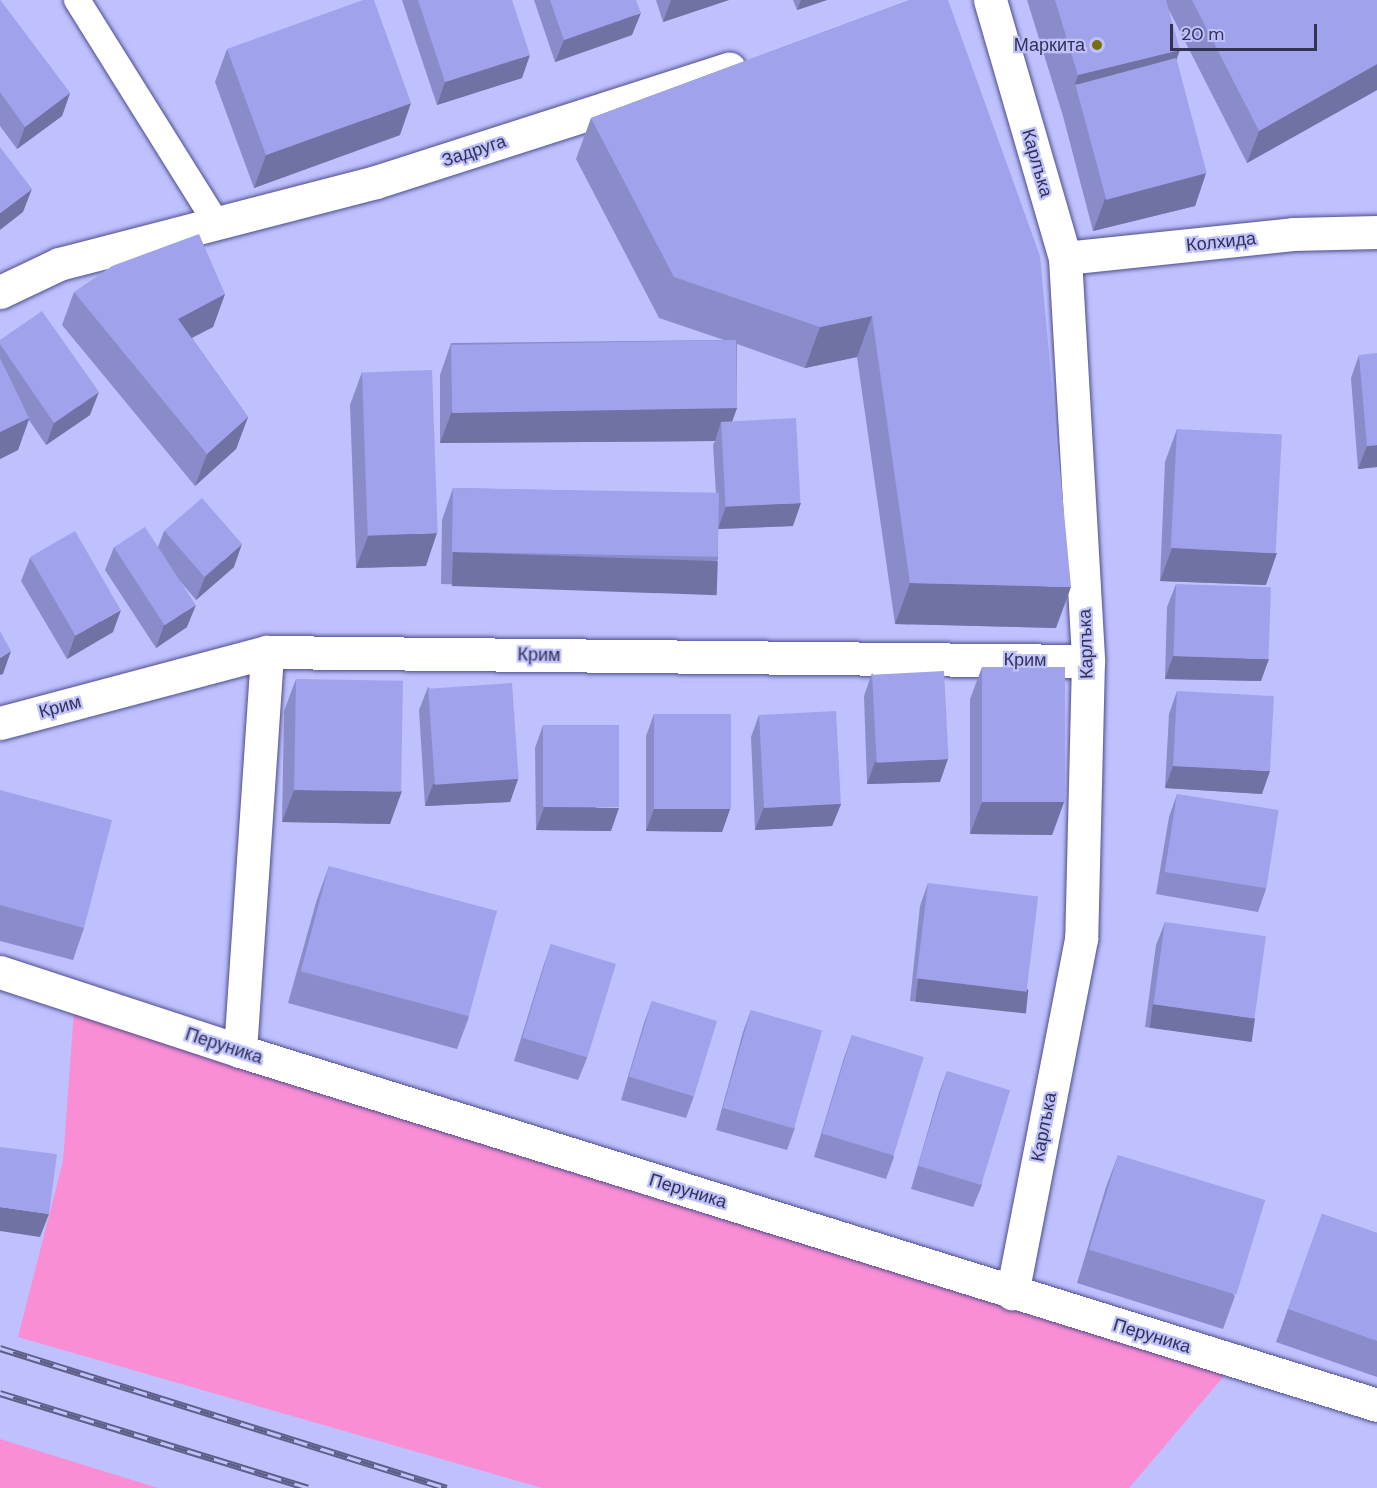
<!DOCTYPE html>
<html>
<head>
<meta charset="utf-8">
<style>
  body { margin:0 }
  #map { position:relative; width:1377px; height:1488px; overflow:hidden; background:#bec1fd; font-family:"DM Sans",sans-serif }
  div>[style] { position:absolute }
  .green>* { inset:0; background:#fa8ed4 }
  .roads { filter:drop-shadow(0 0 2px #4d4d8d) drop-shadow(0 0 2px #4d4d8d) }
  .lane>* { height:26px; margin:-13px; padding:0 13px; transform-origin:13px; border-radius:13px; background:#fff }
  .street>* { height:33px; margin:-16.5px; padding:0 16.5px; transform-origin:16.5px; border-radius:16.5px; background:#fff }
  .rail>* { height:7px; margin-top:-3.5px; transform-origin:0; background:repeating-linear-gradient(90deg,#bec1fd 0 14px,#5e5f87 0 28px); box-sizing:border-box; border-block:2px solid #5e5f87 }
  .wall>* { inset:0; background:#8a8cca }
  .shaded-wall>* { inset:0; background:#7072a4; transform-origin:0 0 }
  .building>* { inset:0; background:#a0a3eb; transform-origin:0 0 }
  .dots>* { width:16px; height:16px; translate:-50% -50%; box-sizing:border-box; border:3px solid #bec1fd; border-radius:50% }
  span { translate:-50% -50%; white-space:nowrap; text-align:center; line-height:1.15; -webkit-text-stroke:4.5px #bec1fd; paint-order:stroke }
  .poi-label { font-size:18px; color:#323351 }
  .right { translate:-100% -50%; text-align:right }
  .street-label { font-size:18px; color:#323351 }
  .scale { position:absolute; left:1170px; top:24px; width:147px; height:27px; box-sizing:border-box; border:3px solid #323351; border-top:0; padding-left:8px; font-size:18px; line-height:21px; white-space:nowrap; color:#323351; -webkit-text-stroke:4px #bec1fd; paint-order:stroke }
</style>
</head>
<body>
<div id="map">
  <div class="green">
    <div style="clip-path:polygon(75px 997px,1236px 1362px,1129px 1488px,542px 1488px,18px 1337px,63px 1161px)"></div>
    <div style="clip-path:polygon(0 1439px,158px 1488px,0 1488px)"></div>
  </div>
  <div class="roads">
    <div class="lane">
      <div style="left:77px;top:0;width:264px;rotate:58deg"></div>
    </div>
    <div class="street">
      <div style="left:990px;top:0;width:269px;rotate:73.8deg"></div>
      <div style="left:1065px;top:258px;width:404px;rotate:86.7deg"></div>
      <div style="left:1088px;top:661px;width:278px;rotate:91.4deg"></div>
      <div style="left:1081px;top:939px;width:361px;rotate:101deg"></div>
      <div style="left:1065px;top:258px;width:229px;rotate:-6deg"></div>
      <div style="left:1293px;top:234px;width:84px;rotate:-1.4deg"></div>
      <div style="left:0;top:292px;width:65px;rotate:-25.4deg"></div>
      <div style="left:59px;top:264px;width:327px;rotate:-14.5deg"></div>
      <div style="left:376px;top:182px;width:371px;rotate:-17.8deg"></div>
      <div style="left:0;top:723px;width:276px;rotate:-14.9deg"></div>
      <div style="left:267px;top:652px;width:821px;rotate:0.63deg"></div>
      <div style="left:0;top:972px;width:253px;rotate:18.2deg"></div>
      <div style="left:240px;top:1051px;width:1191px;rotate:17.29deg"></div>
      <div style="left:240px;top:1051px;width:400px;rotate:-86.1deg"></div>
    </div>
  </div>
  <div class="rail">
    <div style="left:0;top:1348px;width:468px;rotate:17.4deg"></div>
    <div style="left:0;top:1393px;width:322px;rotate:17.1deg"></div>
  </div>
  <div class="wall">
    <div style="clip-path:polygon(0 0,70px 93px,62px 116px,17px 149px,0 126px)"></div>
    <div style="clip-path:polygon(402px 0,512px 0,522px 78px,437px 105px)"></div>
    <div style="clip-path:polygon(534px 0,636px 0,632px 35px,555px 62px)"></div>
    <div style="clip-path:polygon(656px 0,729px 0,663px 22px)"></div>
    <div style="clip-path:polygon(793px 0,827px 0,797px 10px)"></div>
    <div style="clip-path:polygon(910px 0,1056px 628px,895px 624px,857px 357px,805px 368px,737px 344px,737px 408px,732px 421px,793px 526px,718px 529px,718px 559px,706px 591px,441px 584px,442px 520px,453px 488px,716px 494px,713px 445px,715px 441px,440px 443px,440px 375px,451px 343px,724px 340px,659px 318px,576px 159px,591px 118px)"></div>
    <div style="clip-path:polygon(1027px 0,1377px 0,1377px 90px,1247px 163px,1169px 10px,1176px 58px,1206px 173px,1195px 206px,1093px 231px,1063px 116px)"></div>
    <div style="clip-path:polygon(227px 49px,400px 135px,254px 188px,215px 82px)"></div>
    <div style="clip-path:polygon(74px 292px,225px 294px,213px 327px,192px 338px,248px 417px,236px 449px,195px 486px,62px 325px)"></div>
    <div style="clip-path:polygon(0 340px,90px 415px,46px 445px,29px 420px,18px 450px,0 459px)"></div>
    <div style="clip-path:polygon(1359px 355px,1377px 467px,1358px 469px,1351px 378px)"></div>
    <div style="clip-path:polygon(362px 372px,426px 566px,356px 568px,350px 405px)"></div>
    <div style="clip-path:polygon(1177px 429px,1266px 585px,1160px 581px,1165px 462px)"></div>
    <div style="clip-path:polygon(164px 531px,234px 567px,196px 600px,180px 581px,187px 627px,156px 648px,105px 570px,114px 547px,158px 547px)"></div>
    <div style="clip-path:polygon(30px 558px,113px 632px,67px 659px,21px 581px)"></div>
    <div style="clip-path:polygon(1176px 584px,1261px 681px,1165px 679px,1167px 607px)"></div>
    <div style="clip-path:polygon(982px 667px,1064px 802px,1052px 835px,970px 834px,970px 699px)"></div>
    <div style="clip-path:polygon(872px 673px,940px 782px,867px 784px,864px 696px)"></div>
    <div style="clip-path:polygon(296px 679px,390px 824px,282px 822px,284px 711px)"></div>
    <div style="clip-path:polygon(428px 687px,518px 779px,510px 802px,425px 806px,419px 710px)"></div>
    <div style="clip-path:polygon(1177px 691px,1262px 794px,1165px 788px,1169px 714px)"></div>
    <div style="clip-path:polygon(654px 714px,730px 809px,722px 832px,646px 831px,646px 736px)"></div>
    <div style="clip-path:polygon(759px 715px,841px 804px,832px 826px,755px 830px,751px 737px)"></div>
    <div style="clip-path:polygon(543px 725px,611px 831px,536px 830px,535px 748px)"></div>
    <div style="clip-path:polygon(0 790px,84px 928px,73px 960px,0 941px)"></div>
    <div style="clip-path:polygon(1177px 794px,1266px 889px,1258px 912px,1156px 894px,1169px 817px)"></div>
    <div style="clip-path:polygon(329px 866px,469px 1017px,457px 1049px,288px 1003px,317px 899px)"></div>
    <div style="clip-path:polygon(928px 883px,1020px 1012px,910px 1001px,920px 906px)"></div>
    <div style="clip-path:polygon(1165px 922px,1247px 1040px,1145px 1027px,1156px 945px)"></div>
    <div style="clip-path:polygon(551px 944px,587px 1058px,578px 1080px,514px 1061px,543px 967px)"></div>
    <div style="clip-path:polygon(652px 1001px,694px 1096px,686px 1118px,621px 1100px,644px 1023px)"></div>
    <div style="clip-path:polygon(751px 1010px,795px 1128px,787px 1150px,716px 1130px,743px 1032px)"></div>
    <div style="clip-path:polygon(852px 1035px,894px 1157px,886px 1179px,814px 1157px,844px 1058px)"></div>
    <div style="clip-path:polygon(947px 1071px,982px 1185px,973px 1207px,911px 1189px,939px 1093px)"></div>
    <div style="clip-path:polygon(1118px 1155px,1235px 1296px,1223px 1329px,1077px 1283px,1106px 1187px)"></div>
    <div style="clip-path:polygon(1322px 1214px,1377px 1233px,1377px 1377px,1276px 1342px)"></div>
  </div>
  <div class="shaded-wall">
    <div style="clip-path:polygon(671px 0,729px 0,663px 22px)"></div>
    <div style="clip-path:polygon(801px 0,827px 0,797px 10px)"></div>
    <div style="clip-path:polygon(641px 13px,632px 35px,555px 62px,564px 40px)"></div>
    <div style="clip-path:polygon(1180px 50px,1165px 91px,1075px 84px,1078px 75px)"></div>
    <div style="clip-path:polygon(530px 55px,522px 78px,437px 105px,445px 82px)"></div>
    <div style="clip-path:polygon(1377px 64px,1377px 90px,1247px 163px,1259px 131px)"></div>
    <div style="clip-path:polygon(70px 93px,62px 116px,17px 149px,25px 127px)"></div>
    <div style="clip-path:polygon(411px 103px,400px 135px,254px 188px,266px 155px)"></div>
    <div style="clip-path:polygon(1206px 173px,1195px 206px,1093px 231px,1105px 199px)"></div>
    <div style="clip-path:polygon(32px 189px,23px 212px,0 230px,0 213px)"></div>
    <div style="clip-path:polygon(225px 294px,213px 327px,166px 351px,178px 319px)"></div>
    <div style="clip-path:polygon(872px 316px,857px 357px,805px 368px,820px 327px)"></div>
    <div style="clip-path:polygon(99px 392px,90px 415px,46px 445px,54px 423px)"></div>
    <div style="clip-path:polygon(737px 408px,725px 441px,721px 422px,715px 441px,440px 443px,452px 411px)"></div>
    <div style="clip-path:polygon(248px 417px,236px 449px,195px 486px,207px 454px)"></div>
    <div style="clip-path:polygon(29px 418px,18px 450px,0 459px,0 432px)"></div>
    <div style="clip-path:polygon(1377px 445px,1377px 467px,1358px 469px,1367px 446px)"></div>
    <div style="clip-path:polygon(801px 503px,793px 526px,718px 529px,726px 506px)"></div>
    <div style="clip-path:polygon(437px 533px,426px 566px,356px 568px,368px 536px)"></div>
    <div style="clip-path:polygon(242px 544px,234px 567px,196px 600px,205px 577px)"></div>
    <div style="clip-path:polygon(1172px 548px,1277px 553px,1266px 585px,1160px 581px)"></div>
    <div style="left:453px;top:552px;width:265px;height:34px;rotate:2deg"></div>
    <div style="clip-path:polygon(910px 583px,1071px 587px,1056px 628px,895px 624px)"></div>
    <div style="clip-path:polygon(196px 605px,187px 627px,156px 648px,164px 625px)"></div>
    <div style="clip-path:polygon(121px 610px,113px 632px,67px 659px,75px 636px)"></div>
    <div style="clip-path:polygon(11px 651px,3px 674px,0 675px,0 658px)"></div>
    <div style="clip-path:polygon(1173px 656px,1269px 659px,1261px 681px,1165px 679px)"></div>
    <div style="clip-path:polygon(948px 759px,940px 782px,867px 784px,875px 762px)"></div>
    <div style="clip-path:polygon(1173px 766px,1270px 771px,1262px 794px,1165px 788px)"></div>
    <div style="clip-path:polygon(518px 779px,510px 802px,425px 806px,433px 784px)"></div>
    <div style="clip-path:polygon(294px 790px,402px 791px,390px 824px,282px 822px)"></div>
    <div style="clip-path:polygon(982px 802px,1064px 802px,1052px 835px,970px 834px)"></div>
    <div style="clip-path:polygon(841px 804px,832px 826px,755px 830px,764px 807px)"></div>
    <div style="clip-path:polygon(544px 807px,619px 808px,611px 831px,536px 830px)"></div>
    <div style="clip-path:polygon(654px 809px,730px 809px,722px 832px,646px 831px)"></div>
    <div style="left:918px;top:978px;width:111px;height:24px;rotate:6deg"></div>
    <div style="left:1153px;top:1004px;width:103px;height:24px;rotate:8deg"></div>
    <div style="clip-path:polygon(0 1207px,49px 1214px,40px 1237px,0 1231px)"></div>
  </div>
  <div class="building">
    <div style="clip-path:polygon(0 0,70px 93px,25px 127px,0 92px)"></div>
    <div style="clip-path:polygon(363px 0,374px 0,411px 103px,266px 155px,227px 49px)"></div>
    <div style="clip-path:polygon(418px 0,512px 0,530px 55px,445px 82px)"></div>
    <div style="clip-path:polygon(550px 0,636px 0,641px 13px,564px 40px)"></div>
    <div style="clip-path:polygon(910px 0,948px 0,1040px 256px,1071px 587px,910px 583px,872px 316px,820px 327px,674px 277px,591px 118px)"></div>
    <div style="clip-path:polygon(1055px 0,1166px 0,1180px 50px,1078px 75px)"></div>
    <div style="clip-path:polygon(1192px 0,1377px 0,1377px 64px,1259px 131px)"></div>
    <div style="left:1176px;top:58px;width:119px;height:104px;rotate:75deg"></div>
    <div style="clip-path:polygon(0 147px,32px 189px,0 213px)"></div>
    <div style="clip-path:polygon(199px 234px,225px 294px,178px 319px,248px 417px,207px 454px,74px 292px,112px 266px)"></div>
    <div style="clip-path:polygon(42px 311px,99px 392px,54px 423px,0 344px,0 340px)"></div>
    <div style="left:736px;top:340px;width:68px;height:285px;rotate:89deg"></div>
    <div style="clip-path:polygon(1377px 353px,1377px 445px,1367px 446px,1359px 355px)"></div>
    <div style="clip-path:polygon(0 358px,29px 418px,0 432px)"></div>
    <div style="left:432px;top:370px;width:163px;height:70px;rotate:88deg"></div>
    <div style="left:796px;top:418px;width:85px;height:75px;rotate:87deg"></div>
    <div style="left:1177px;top:429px;width:105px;height:119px;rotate:3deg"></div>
    <div style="left:453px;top:488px;width:266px;height:64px;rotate:1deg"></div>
    <div style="left:202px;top:498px;width:61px;height:50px;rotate:49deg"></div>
    <div style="left:145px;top:527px;width:93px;height:37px;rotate:57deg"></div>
    <div style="left:75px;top:531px;width:91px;height:52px;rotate:60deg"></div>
    <div style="left:1176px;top:584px;width:95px;height:72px;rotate:2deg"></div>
    <div style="clip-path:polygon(0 631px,11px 651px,0 658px)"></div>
    <div style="left:982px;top:667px;width:83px;height:135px"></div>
    <div style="left:944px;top:671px;width:88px;height:72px;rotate:87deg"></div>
    <div style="left:296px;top:679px;width:107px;height:111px;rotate:1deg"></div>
    <div style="left:512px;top:683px;width:96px;height:84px;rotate:86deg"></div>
    <div style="left:1177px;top:691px;width:97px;height:75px;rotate:3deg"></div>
    <div style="left:836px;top:711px;width:93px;height:77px;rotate:87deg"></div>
    <div style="left:654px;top:714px;width:77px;height:95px"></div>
    <div style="left:543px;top:725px;width:76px;height:82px"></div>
    <div style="clip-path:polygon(0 790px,112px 820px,84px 928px,0 905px)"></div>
    <div style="left:1177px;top:794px;width:103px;height:79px;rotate:9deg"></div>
    <div style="left:329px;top:866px;width:174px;height:109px;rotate:15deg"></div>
    <div style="left:928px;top:883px;width:111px;height:96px;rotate:7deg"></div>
    <div style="left:1165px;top:922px;width:102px;height:83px;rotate:8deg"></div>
    <div style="left:551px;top:944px;width:68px;height:98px;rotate:17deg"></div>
    <div style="left:652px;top:1001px;width:68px;height:79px;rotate:17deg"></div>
    <div style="left:751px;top:1010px;width:74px;height:102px;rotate:16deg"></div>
    <div style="left:852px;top:1035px;width:75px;height:103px;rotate:17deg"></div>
    <div style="left:947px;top:1071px;width:66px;height:99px;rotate:17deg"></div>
    <div style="clip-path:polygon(0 1147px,57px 1154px,49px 1214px,0 1207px)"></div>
    <div style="left:1118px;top:1155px;width:154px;height:99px;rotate:17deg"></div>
    <div style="clip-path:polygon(1322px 1214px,1377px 1233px,1377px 1341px,1288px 1309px)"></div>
  </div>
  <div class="dots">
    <div style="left:1097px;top:45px;background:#7a6e0b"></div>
  </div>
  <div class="poi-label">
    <span class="right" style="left:1085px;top:45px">Маркита</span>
  </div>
  <div class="street-label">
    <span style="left:474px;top:151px;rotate:-18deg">Задруга</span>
    <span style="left:1037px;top:163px;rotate:74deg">Карлъка</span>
    <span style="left:1221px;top:242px;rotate:-6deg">Колхида</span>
    <span style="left:1086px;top:644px;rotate:-92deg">Карлъка</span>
    <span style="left:539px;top:655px;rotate:1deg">Крим</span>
    <span style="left:1025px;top:660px;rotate:1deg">Крим</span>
    <span style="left:60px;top:707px;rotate:-15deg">Крим</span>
    <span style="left:224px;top:1046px;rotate:18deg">Перуника</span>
    <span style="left:1044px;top:1127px;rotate:-79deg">Карлъка</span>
    <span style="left:688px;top:1191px;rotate:17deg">Перуника</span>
    <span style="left:1152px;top:1336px;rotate:17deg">Перуника</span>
  </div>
  <div class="scale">20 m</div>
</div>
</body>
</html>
